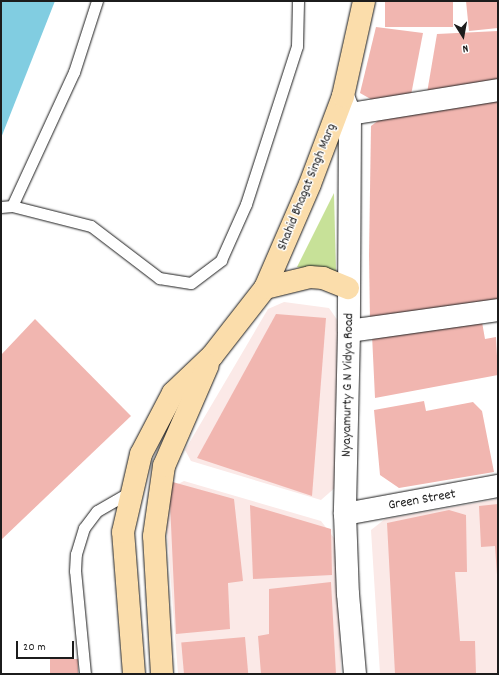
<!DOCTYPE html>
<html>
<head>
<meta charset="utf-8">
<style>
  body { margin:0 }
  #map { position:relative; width:499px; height:675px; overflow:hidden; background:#fff; font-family:Dekko,sans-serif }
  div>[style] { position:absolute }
  .built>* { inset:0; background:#fbe9e7 }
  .green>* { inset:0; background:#c7e198 }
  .water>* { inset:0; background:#81cde1 }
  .building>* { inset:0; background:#f1b6b0; transform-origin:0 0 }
  .roads { filter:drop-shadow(0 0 1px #1c1c1c) drop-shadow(0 0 1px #1c1c1c) }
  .service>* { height:11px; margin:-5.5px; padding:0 5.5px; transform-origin:5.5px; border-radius:5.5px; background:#fff }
  .minor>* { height:22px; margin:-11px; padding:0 11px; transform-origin:11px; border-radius:11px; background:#fff }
  .tertiary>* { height:22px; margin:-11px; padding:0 11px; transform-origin:11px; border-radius:11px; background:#fff }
  .primary>* { height:22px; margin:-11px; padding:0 11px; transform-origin:11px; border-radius:11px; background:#fbddab }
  span { translate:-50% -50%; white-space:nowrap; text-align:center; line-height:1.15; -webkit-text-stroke:3px #fff; paint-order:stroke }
  .street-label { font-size:14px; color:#1c1c1c }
  .frame { position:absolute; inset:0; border:2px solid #1c1c1c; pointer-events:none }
  .north { position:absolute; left:443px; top:16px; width:40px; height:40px; -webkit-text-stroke:3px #fff; paint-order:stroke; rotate:169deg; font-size:11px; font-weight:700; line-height:16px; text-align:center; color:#1c1c1c }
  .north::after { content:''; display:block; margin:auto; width:14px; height:18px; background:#1c1c1c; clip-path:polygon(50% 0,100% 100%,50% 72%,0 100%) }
  .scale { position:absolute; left:16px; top:641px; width:58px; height:18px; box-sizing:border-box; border:2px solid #1c1c1c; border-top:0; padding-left:5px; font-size:12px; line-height:14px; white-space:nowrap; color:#1c1c1c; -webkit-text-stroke:3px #fff; paint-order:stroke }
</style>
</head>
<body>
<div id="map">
  <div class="built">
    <div style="clip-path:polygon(284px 302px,329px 308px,340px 324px,337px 486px,321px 500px,191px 461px,185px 450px,268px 309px)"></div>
    <div style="clip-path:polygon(184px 481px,321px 521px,337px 542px,341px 674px,178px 674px,164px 491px)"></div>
    <div style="clip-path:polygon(498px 499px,498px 674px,380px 674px,371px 530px,385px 519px)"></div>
  </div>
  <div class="green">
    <div style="clip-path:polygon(334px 193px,336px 273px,297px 267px)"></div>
  </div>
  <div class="water">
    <div style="clip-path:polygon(1px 1px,55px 1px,1px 138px)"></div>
  </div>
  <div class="building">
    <div style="left:385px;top:1px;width:68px;height:26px"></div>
    <div style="clip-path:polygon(466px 1px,498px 1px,498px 28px,469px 31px)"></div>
    <div style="clip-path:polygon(376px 27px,423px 33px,411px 95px,374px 101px,360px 93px)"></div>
    <div style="clip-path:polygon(498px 31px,498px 81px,427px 93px,437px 34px)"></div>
    <div style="clip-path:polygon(498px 100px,498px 303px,370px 322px,369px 255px,371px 126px,379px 120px)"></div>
    <div style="clip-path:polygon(276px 314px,326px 318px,312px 496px,197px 458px)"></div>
    <div style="clip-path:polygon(35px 319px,131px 416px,1px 540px,1px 355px)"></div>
    <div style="clip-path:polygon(482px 322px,485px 339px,496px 337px,498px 375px,375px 398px,372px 335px)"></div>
    <div style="clip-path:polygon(424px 401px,426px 411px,473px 402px,482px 411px,494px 472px,399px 488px,380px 475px,374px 410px)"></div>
    <div style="clip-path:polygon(169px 481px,234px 499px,243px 581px,228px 583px,230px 629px,176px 634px)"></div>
    <div style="clip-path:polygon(498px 504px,498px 575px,497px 575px,495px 546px,481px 547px,479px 506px)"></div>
    <div style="clip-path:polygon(250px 505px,331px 529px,332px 575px,253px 579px)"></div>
    <div style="clip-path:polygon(449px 510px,466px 515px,467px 572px,455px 572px,460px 641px,475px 641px,476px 674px,395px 674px,387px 523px)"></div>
    <div style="clip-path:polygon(331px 582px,336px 674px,261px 674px,258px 636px,269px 634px,269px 589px)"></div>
    <div style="left:245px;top:637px;width:37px;height:64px;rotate:85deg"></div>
    <div style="left:78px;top:659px;width:15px;height:28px;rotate:90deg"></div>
  </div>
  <div class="roads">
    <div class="service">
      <div style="left:12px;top:206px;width:148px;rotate:-65.2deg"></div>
      <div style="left:74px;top:72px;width:75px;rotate:-72.1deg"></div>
      <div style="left:1px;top:207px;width:11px;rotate:-5deg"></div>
      <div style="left:12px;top:206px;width:81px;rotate:14.2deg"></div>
      <div style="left:91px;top:226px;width:86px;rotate:37.4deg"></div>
      <div style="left:159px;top:278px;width:32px;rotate:9deg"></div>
      <div style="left:191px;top:283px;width:38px;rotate:-37deg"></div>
      <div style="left:221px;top:260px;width:61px;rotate:-65.9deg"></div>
      <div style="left:246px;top:204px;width:166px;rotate:-72.1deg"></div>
      <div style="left:297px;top:46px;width:45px;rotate:-88.7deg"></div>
      <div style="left:85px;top:674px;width:103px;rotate:-95.5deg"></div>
      <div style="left:75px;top:571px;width:17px;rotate:-87deg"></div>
      <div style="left:76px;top:554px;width:27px;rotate:-73deg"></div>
      <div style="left:84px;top:528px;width:21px;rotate:-53deg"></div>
      <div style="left:97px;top:511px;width:39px;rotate:-30deg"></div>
    </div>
    <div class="minor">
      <div style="left:350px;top:114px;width:150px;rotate:-9.2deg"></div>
      <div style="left:349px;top:331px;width:150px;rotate:-8deg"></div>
      <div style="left:345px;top:514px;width:156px;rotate:-10.4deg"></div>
    </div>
    <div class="tertiary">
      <div style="left:343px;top:96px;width:19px;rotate:69deg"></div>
      <div style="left:350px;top:114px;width:217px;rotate:90.3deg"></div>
      <div style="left:349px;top:331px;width:183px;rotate:91.3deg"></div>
      <div style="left:345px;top:514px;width:80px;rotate:87.9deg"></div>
      <div style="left:348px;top:594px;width:80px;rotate:85deg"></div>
    </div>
    <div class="primary">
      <div style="left:265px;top:288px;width:46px;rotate:-13.7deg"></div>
      <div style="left:310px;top:277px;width:13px;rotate:4deg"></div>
      <div style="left:323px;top:278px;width:27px;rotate:22deg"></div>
      <div style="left:134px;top:674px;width:142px;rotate:-94.4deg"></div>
      <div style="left:123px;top:532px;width:80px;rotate:-77deg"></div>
      <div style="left:141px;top:454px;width:69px;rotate:-62.3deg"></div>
      <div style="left:173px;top:393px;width:54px;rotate:-43.5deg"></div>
      <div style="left:212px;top:356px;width:86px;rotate:-52.1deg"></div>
      <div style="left:265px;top:288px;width:113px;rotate:-66.6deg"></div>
      <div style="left:310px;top:184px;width:94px;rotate:-69.4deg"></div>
      <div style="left:343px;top:96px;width:97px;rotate:-77.5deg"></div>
      <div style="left:162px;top:674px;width:138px;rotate:-93.3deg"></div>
      <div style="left:154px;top:536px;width:71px;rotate:-81.9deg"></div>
      <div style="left:164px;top:466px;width:110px;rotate:-66.5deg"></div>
    </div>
  </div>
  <div class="street-label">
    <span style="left:307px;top:187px;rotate:-68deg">Shahid Bhagat Singh Marg</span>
    <span style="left:348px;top:385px;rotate:-89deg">Nyayamurty G N Vidya Road</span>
    <span style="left:422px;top:500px;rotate:-10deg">Green Street</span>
  </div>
  <div class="frame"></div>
  <div class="north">N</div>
  <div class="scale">20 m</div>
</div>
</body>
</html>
